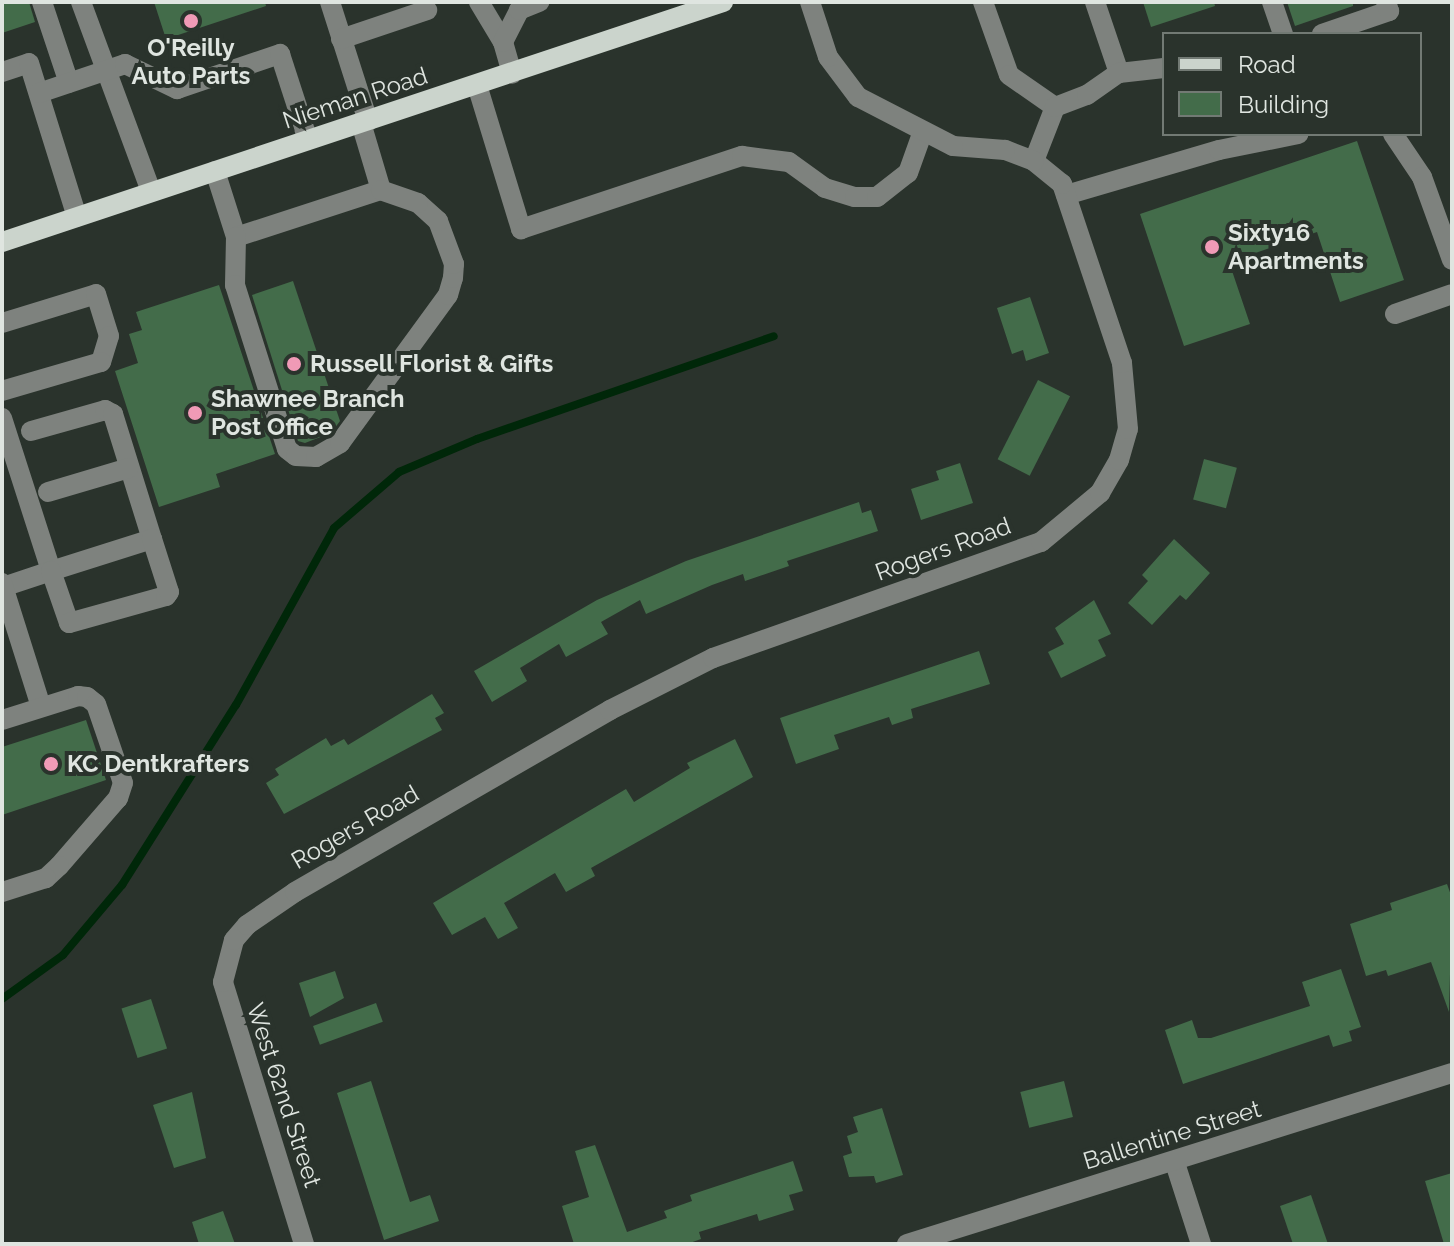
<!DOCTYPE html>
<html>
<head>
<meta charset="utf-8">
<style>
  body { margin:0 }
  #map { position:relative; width:1454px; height:1246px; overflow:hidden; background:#2a332c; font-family:Raleway,sans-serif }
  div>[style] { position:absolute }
  .stream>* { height:8px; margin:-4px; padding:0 4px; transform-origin:4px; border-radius:4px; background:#002709 }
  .building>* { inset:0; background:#436c4a; transform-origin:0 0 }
  .minor>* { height:20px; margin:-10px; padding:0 10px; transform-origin:10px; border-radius:10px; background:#7e827e }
  .major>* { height:20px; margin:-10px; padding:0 10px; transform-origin:10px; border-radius:10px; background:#cbd4cc }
  .dots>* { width:22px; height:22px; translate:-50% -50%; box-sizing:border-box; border:4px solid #2a332c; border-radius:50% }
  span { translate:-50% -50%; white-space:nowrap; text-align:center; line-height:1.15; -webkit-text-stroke:8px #2a332c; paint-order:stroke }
  .poi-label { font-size:24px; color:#dfe5e0; font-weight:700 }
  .left { translate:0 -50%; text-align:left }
  .street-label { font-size:24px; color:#dfe5e0 }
  .frame { position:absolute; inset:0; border:4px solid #dfe5e0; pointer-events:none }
  .legend { position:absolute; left:1162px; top:32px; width:260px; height:104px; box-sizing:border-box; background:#2a332c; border:2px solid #727a74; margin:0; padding:10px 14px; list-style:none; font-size:24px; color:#dfe5e0 }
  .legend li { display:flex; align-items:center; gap:16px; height:40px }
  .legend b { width:40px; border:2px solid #727a74 }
</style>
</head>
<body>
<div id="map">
  <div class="stream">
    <div style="left:2px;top:999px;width:75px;rotate:-35.8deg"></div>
    <div style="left:63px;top:955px;width:92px;rotate:-49.9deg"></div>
    <div style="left:122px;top:885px;width:213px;rotate:-57.7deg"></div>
    <div style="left:236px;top:705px;width:202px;rotate:-61deg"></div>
    <div style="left:334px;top:528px;width:86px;rotate:-40.7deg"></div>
    <div style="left:399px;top:472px;width:85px;rotate:-22.9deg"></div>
    <div style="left:477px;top:439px;width:314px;rotate:-19.1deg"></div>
  </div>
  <div class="building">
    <div style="clip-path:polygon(2px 2px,29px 2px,35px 22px,2px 33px)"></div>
    <div style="clip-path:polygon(154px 2px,265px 2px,266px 6px,166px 39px)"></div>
    <div style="clip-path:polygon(1143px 2px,1214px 2px,1215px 6px,1151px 27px)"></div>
    <div style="clip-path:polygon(1287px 2px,1353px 2px,1353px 6px,1295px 26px)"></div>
    <div style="clip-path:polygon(1357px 141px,1404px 280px,1340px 302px,1317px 232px,1229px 262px,1250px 324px,1184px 346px,1140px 214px)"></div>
    <div style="clip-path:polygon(293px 281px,340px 421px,331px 433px,305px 443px,298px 441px,252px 295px)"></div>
    <div style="clip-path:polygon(219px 285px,275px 454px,216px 474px,220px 487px,159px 507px,115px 371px,138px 363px,129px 334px,142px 330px,136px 312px)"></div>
    <div style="clip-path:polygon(1030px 297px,1049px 353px,1026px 361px,1023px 350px,1012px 354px,997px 308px)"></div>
    <div style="left:1038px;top:380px;width:36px;height:89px;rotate:27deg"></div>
    <div style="left:1204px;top:459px;width:34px;height:42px;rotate:15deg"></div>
    <div style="clip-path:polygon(960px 463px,973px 503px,921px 520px,911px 489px,939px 480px,936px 471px)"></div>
    <div style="clip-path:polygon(859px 502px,862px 513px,871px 510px,878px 531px,787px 561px,789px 566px,745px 581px,743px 574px,712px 585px,646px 614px,640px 600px,601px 622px,608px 634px,566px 657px,559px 644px,520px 668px,527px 681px,492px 702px,474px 671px,597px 600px,686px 561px)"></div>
    <div style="clip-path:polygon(1174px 539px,1210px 573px,1186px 600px,1180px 595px,1152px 625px,1128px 603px,1148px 581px,1142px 575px)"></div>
    <div style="clip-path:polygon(1094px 600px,1111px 634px,1098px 640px,1106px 656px,1061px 678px,1048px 652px,1064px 644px,1055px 628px)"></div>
    <div style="clip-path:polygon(979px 651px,990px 684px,911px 709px,913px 718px,892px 725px,889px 717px,834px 735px,839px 749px,796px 764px,780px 718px)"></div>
    <div style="clip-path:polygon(432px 694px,444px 713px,435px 718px,442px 730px,284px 814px,266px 783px,279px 775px,275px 769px,326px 738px,331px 746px,344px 739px,348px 745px)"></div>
    <div style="clip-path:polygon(86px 720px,106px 780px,2px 815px,2px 747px)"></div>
    <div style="clip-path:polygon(735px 739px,753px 777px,591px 868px,595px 876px,566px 892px,555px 873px,504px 903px,518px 928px,498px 939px,485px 917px,452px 935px,433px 903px,626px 789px,634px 802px,690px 768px,687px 763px)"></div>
    <div style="clip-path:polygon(1447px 884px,1452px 898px,1449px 1012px,1431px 962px,1388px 976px,1386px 970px,1366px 976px,1350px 924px,1392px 910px,1390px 903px)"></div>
    <div style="clip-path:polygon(1341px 969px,1361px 1027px,1349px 1031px,1352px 1041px,1333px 1047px,1329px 1035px,1183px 1084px,1165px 1030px,1192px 1020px,1198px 1038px,1211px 1038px,1310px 1006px,1302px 982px)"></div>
    <div style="clip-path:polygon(335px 971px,344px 998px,310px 1017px,299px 983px)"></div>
    <div style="left:151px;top:999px;width:52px;height:31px;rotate:72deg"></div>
    <div style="left:376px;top:1003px;width:20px;height:67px;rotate:70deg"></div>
    <div style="clip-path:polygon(371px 1081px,410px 1202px,430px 1195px,439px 1221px,384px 1240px,337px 1093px)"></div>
    <div style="left:1064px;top:1081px;width:37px;height:45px;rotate:76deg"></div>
    <div style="clip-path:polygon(192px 1092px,206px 1158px,174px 1168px,153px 1105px)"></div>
    <div style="clip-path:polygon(882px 1108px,903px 1175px,876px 1183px,874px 1176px,849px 1177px,843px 1156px,852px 1153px,847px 1136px,858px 1132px,853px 1117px)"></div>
    <div style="clip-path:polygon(595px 1145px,627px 1232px,667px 1218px,664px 1211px,692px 1201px,690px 1195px,793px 1161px,803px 1191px,789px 1195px,794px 1210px,759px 1221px,757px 1214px,699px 1232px,701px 1239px,687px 1244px,574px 1244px,562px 1206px,589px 1197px,575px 1151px)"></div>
    <div style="clip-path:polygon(1452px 1173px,1452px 1244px,1444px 1244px,1425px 1181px)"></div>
    <div style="clip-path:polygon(1311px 1195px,1328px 1244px,1293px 1244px,1280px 1206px)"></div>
    <div style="clip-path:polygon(223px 1211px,235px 1244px,199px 1244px,192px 1222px)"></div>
  </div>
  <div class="minor">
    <div style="left:42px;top:2px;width:85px;rotate:71.6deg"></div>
    <div style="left:81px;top:2px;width:202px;rotate:69.7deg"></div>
    <div style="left:330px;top:2px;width:125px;rotate:72.3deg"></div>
    <div style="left:479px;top:2px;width:47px;rotate:59deg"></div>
    <div style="left:503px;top:42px;width:33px;rotate:74deg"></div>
    <div style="left:983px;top:2px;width:77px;rotate:70.4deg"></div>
    <div style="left:1009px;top:75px;width:56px;rotate:34.8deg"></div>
    <div style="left:1055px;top:107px;width:58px;rotate:111.3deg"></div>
    <div style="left:1095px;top:2px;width:75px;rotate:71.3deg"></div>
    <div style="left:1272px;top:2px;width:34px;rotate:71deg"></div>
    <div style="left:1322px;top:34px;width:71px;rotate:-18.9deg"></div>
    <div style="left:1389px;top:11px;width:9px;rotate:-108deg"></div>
    <div style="left:341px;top:39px;width:91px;rotate:-18.6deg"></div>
    <div style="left:503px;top:42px;width:36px;rotate:-63deg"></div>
    <div style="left:519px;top:10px;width:22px;rotate:-22deg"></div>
    <div style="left:2px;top:72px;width:28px;rotate:-18deg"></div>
    <div style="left:29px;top:63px;width:161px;rotate:72.7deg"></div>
    <div style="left:477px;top:85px;width:151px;rotate:73deg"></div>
    <div style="left:521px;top:229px;width:233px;rotate:-18.3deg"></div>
    <div style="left:742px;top:156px;width:47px;rotate:7.3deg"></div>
    <div style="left:789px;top:162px;width:44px;rotate:35.8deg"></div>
    <div style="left:825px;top:188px;width:31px;rotate:17deg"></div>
    <div style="left:855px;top:197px;width:22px"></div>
    <div style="left:877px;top:197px;width:39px;rotate:-38deg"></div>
    <div style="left:908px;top:173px;width:41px;rotate:-70.3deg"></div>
    <div style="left:39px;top:93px;width:91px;rotate:-18.6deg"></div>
    <div style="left:125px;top:64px;width:58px;rotate:25.7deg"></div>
    <div style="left:177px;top:89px;width:109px;rotate:-18.8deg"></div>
    <div style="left:280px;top:54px;width:90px;rotate:72deg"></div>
    <div style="left:1055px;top:107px;width:34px;rotate:-21deg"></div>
    <div style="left:1087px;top:95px;width:39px;rotate:-35deg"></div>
    <div style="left:1119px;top:73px;width:45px;rotate:-6.3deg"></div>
    <div style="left:1393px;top:134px;width:52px;rotate:56deg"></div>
    <div style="left:1422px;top:177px;width:88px;rotate:70.1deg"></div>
    <div style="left:215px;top:171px;width:69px;rotate:72.3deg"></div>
    <div style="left:236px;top:237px;width:152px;rotate:-18deg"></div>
    <div style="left:381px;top:190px;width:70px;rotate:-106.6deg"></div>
    <div style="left:1066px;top:195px;width:159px;rotate:-16.4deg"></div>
    <div style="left:1219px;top:150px;width:81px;rotate:-11.4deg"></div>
    <div style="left:236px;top:237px;width:48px;rotate:91.2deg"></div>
    <div style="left:235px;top:285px;width:172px;rotate:72.4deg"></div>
    <div style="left:287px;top:449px;width:11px;rotate:38deg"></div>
    <div style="left:296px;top:456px;width:20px;rotate:3deg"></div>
    <div style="left:316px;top:457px;width:28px;rotate:-30deg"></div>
    <div style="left:340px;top:443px;width:183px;rotate:-53.9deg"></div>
    <div style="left:448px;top:295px;width:18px;rotate:-74deg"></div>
    <div style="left:453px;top:278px;width:14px;rotate:-86deg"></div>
    <div style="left:454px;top:264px;width:46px;rotate:-110.4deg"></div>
    <div style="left:438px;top:221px;width:27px;rotate:-138deg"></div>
    <div style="left:418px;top:203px;width:39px;rotate:-161deg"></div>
    <div style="left:1395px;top:314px;width:60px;rotate:-19.3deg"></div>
    <div style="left:2px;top:323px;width:98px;rotate:-17.1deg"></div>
    <div style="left:96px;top:294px;width:44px;rotate:72.8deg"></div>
    <div style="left:109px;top:336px;width:27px;rotate:107deg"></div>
    <div style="left:101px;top:362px;width:103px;rotate:163.7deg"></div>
    <div style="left:2px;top:418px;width:161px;rotate:72.2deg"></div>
    <div style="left:51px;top:571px;width:51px;rotate:161.6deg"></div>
    <div style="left:31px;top:431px;width:77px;rotate:-15.8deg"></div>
    <div style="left:105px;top:410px;width:9px;rotate:27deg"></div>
    <div style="left:113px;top:414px;width:131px;rotate:72.7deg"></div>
    <div style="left:152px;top:539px;width:106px;rotate:162.4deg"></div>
    <div style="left:51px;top:571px;width:55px;rotate:70.9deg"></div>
    <div style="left:69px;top:623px;width:101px;rotate:-15.6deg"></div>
    <div style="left:166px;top:596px;width:5px;rotate:-53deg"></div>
    <div style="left:169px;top:592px;width:56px;rotate:-107.8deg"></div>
    <div style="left:48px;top:492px;width:84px;rotate:-16.5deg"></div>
    <div style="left:2px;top:583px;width:130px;rotate:72.5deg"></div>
    <div style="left:2px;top:720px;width:80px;rotate:-17.5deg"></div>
    <div style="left:78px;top:696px;width:9px;rotate:6deg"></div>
    <div style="left:87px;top:697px;width:11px;rotate:38deg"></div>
    <div style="left:96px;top:704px;width:83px;rotate:71.1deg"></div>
    <div style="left:123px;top:783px;width:16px;rotate:108deg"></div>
    <div style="left:118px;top:798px;width:90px;rotate:130.9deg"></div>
    <div style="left:59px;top:866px;width:18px;rotate:137deg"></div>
    <div style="left:46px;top:878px;width:46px;rotate:162.3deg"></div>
    <div style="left:1175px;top:1163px;width:85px;rotate:72.2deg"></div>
    <div style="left:304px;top:1244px;width:274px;rotate:-107.2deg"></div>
    <div style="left:223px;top:982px;width:43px;rotate:-75.3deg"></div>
    <div style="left:234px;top:940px;width:20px;rotate:-49deg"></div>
    <div style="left:247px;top:925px;width:58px;rotate:-34.5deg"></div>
    <div style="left:295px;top:892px;width:364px;rotate:-30deg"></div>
    <div style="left:610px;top:710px;width:115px;rotate:-26.8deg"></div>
    <div style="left:713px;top:658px;width:348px;rotate:-19.5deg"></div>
    <div style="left:1041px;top:542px;width:77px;rotate:-39.7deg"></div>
    <div style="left:1100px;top:493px;width:38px;rotate:-60deg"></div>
    <div style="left:1119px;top:460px;width:32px;rotate:-74deg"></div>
    <div style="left:1128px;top:429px;width:66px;rotate:-95.2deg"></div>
    <div style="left:1122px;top:363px;width:189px;rotate:-108.5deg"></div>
    <div style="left:1062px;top:184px;width:36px;rotate:-141deg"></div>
    <div style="left:1034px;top:161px;width:31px;rotate:-159deg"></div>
    <div style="left:1005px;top:150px;width:52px;rotate:-175.6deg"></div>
    <div style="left:953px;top:146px;width:107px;rotate:-152.7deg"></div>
    <div style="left:858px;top:97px;width:50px;rotate:-126.9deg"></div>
    <div style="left:828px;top:57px;width:58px;rotate:-108.1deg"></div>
    <div style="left:907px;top:1244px;width:571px;rotate:-17.42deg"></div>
  </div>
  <div class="major">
    <div style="left:2px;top:242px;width:760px;rotate:-18.41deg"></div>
  </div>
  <div class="dots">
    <div style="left:191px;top:21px;background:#f09ab6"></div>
    <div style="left:1212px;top:247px;background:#f09ab6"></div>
    <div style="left:294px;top:364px;background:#f09ab6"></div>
    <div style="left:195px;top:413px;background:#f09ab6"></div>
    <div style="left:51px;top:764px;background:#f09ab6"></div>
  </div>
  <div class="poi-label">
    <span style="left:191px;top:62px">O'Reilly<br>Auto Parts</span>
    <span class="left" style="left:1228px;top:247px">Sixty16<br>Apartments</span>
    <span class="left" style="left:310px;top:364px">Russell Florist &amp; Gifts</span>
    <span class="left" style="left:211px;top:413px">Shawnee Branch<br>Post Office</span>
    <span class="left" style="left:67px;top:764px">KC Dentkrafters</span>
  </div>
  <div class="street-label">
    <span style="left:355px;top:98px;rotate:-18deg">Nieman Road</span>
    <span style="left:943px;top:549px;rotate:-20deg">Rogers Road</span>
    <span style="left:355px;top:827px;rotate:-30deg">Rogers Road</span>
    <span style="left:284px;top:1095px;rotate:72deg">West 62nd Street</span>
    <span style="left:1172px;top:1135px;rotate:-17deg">Ballentine Street</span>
  </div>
  <div class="frame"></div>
  <ul class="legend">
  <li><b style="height:10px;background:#cbd4cc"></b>Road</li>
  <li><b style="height:22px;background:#436c4a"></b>Building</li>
  </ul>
</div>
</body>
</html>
